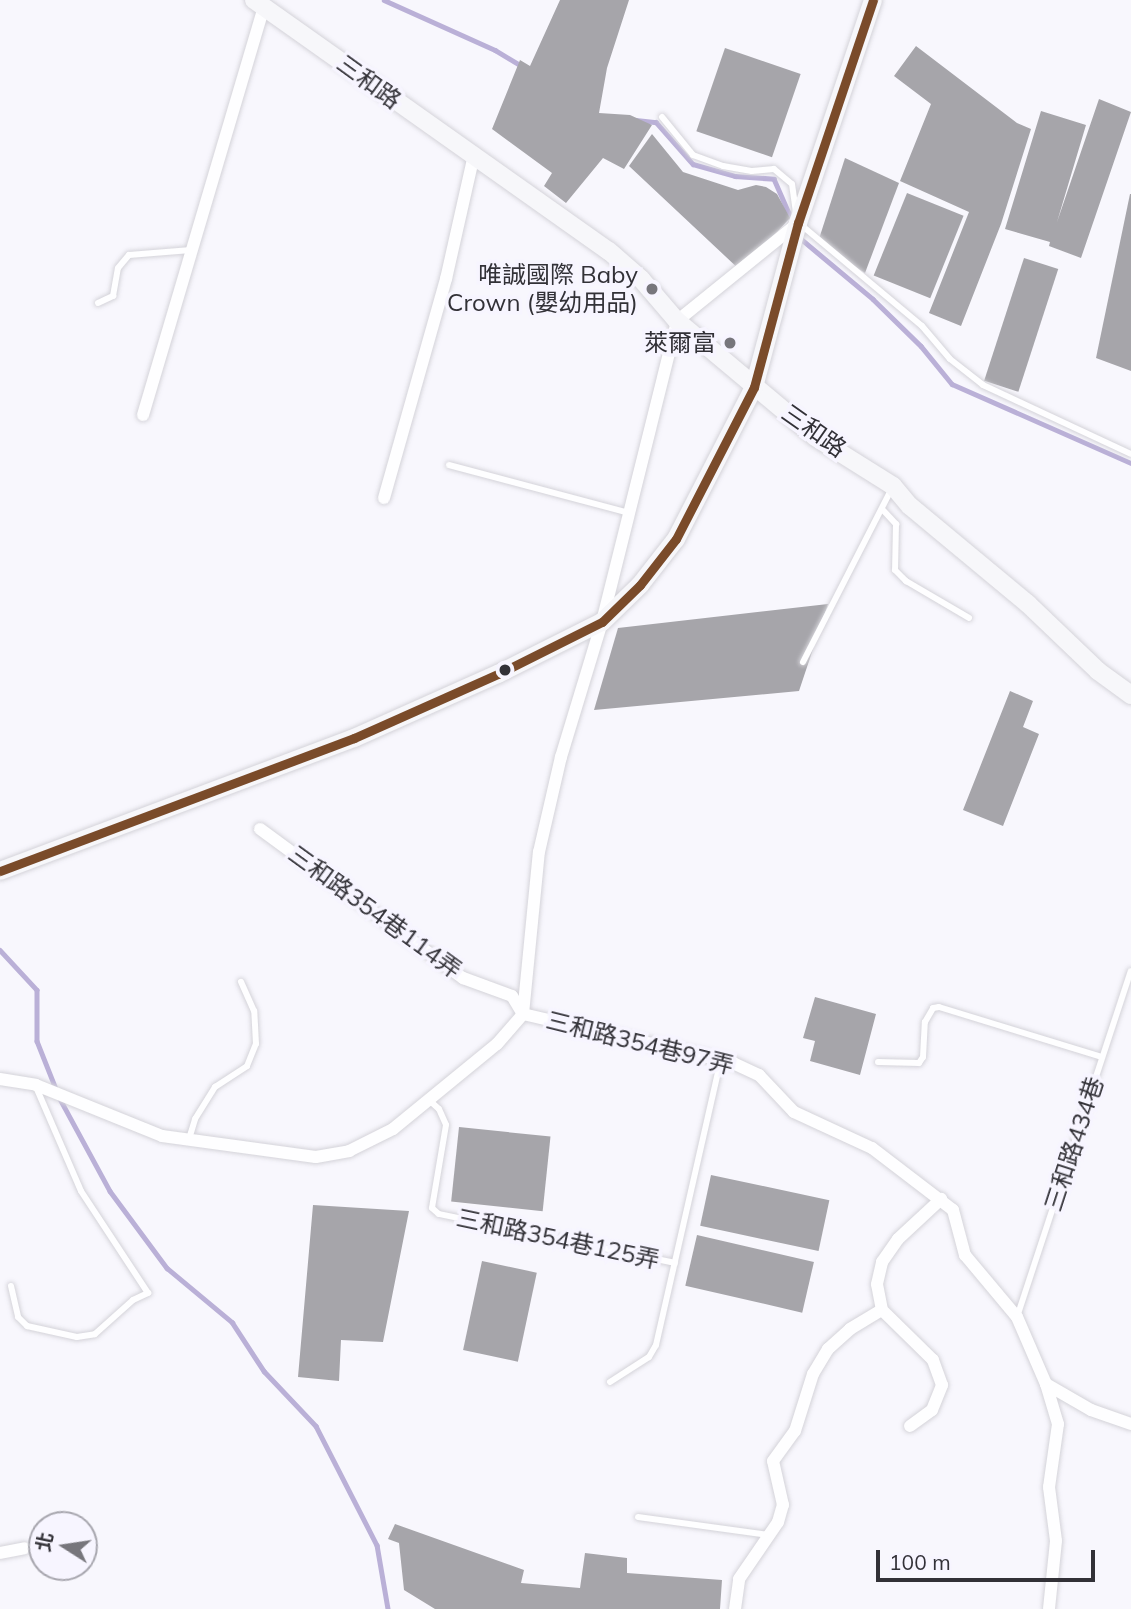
<!DOCTYPE html>
<html>
<head>
<meta charset="utf-8">
<style>
  body { margin:0 }
  #map { position:relative; width:1131px; height:1609px; overflow:hidden; background:#f8f7fd; font-family:Mulish,"Noto Sans TC",sans-serif }
  div>[style] { position:absolute }
  .stream>* { height:4.5px; margin:-2.25px; padding:0 2.25px; transform-origin:2.25px; border-radius:2.25px; background:#bab0d7 }
  .building>* { inset:0; background:#a6a5aa; transform-origin:0 0 }
  .roads { filter:drop-shadow(0 0 2px #d4d3d9) drop-shadow(0 0 2px #d4d3d9) }
  .lane>* { height:6px; margin:-3px; padding:0 3px; transform-origin:3px; border-radius:3px; background:#fefeff }
  .street>* { height:12px; margin:-6px; padding:0 6px; transform-origin:6px; border-radius:6px; background:#fefeff }
  .secondary>* { height:18px; margin:-9px; padding:0 9px; transform-origin:9px; border-radius:9px; background:#f7f7fa }
  .bus-1>* { height:9px; margin:-4.5px; padding:0 4.5px; transform-origin:4.5px; border-radius:4.5px; background:#7a4b2a }
  .dots>* { width:19px; height:19px; translate:-50% -50%; box-sizing:border-box; border:4px solid #f7f5ff; border-radius:50% }
  span { translate:-50% -50%; white-space:nowrap; text-align:center; line-height:1.15; -webkit-text-stroke:7px #f7f5ff; paint-order:stroke }
  .street-label { font-size:24px; color:#323137 }
  .poi-label { font-size:24px; color:#323137 }
  .right { translate:-100% -50%; text-align:right }
  .north { position:absolute; left:28px; top:1511px; width:70px; height:70px; box-sizing:border-box; background:#f7f5ff; border:2px solid #a8a7af; border-radius:50%; rotate:282deg; font-size:19px; font-weight:700; line-height:28px; text-align:center; color:#323137 }
  .north::after { content:''; display:block; margin:auto; width:24px; height:32px; background:#77767c; clip-path:polygon(50% 0,100% 100%,50% 72%,0 100%) }
  .scale { position:absolute; left:876px; top:1550px; width:219px; height:32px; box-sizing:border-box; border:4px solid #323137; border-top:0; padding-left:9px; font-size:21px; line-height:24px; white-space:nowrap; color:#323137; -webkit-text-stroke:5px #f7f5ff; paint-order:stroke }
</style>
</head>
<body>
<div id="map">
  <div class="stream">
    <div style="left:384px;top:0;width:122px;rotate:24.2deg"></div>
    <div style="left:495px;top:50px;width:31px;rotate:31deg"></div>
    <div style="left:636px;top:120px;width:20px;rotate:6deg"></div>
    <div style="left:656px;top:122px;width:56px;rotate:48.6deg"></div>
    <div style="left:693px;top:164px;width:44px;rotate:15.9deg"></div>
    <div style="left:735px;top:176px;width:39px;rotate:4deg"></div>
    <div style="left:774px;top:179px;width:45px;rotate:66.3deg"></div>
    <div style="left:800px;top:238px;width:95px;rotate:39.9deg"></div>
    <div style="left:873px;top:299px;width:67px;rotate:44.4deg"></div>
    <div style="left:921px;top:346px;width:49px;rotate:50.8deg"></div>
    <div style="left:952px;top:384px;width:196px;rotate:23.8deg"></div>
    <div style="left:0;top:950px;width:54px;rotate:47.2deg"></div>
    <div style="left:37px;top:990px;width:51px;rotate:90deg"></div>
    <div style="left:37px;top:1041px;width:52px;rotate:68.4deg"></div>
    <div style="left:59px;top:1097px;width:107px;rotate:61.5deg"></div>
    <div style="left:110px;top:1191px;width:96px;rotate:53.5deg"></div>
    <div style="left:167px;top:1268px;width:85px;rotate:39.7deg"></div>
    <div style="left:232px;top:1322px;width:59px;rotate:56.9deg"></div>
    <div style="left:264px;top:1371px;width:76px;rotate:46.6deg"></div>
    <div style="left:316px;top:1426px;width:134px;rotate:62.9deg"></div>
    <div style="left:377px;top:1545px;width:65px;rotate:80.2deg"></div>
  </div>
  <div class="building">
    <div style="clip-path:polygon(560px 0,629px 0,607px 68px,599px 113px,630px 115px,652px 125px,624px 169px,603px 158px,566px 203px,544px 186px,552px 173px,492px 129px,520px 60px,530px 66px)"></div>
    <div style="clip-path:polygon(916px 46px,1017px 123px,1031px 129px,1001px 224px,961px 326px,929px 313px,969px 212px,900px 181px,931px 104px,894px 76px)"></div>
    <div style="left:725px;top:48px;width:80px;height:88px;rotate:19deg"></div>
    <div style="clip-path:polygon(1099px 99px,1131px 112px,1081px 258px,1049px 246px,1050px 242px,1005px 229px,1041px 111px,1086px 125px,1057px 222px)"></div>
    <div style="clip-path:polygon(652px 134px,683px 172px,738px 190px,756px 185px,766px 187px,777px 194px,790px 218px,741px 271px,629px 166px)"></div>
    <div style="clip-path:polygon(845px 158px,899px 183px,865px 273px,818px 242px)"></div>
    <div style="left:907px;top:193px;width:61px;height:89px;rotate:22deg"></div>
    <div style="clip-path:polygon(1130px 194px,1131px 194px,1131px 371px,1096px 358px)"></div>
    <div style="left:1024px;top:258px;width:36px;height:129px;rotate:18deg"></div>
    <div style="clip-path:polygon(828px 604px,799px 691px,594px 710px,618px 628px)"></div>
    <div style="clip-path:polygon(1010px 691px,1033px 701px,1023px 727px,1039px 734px,1003px 826px,963px 810px)"></div>
    <div style="clip-path:polygon(815px 997px,876px 1014px,860px 1075px,810px 1061px,815px 1041px,803px 1038px)"></div>
    <div style="left:459px;top:1127px;width:92px;height:75px;rotate:6deg"></div>
    <div style="left:711px;top:1175px;width:121px;height:52px;rotate:12deg"></div>
    <div style="clip-path:polygon(313px 1205px,409px 1211px,383px 1342px,341px 1340px,339px 1381px,298px 1377px)"></div>
    <div style="left:697px;top:1235px;width:120px;height:52px;rotate:13deg"></div>
    <div style="left:482px;top:1261px;width:56px;height:91px;rotate:12deg"></div>
    <div style="clip-path:polygon(395px 1524px,524px 1570px,521px 1583px,580px 1588px,585px 1553px,627px 1558px,627px 1573px,722px 1580px,720px 1609px,435px 1609px,404px 1590px,399px 1543px,388px 1539px)"></div>
  </div>
  <div class="roads">
    <div class="lane">
      <div style="left:662px;top:117px;width:49px;rotate:50.8deg"></div>
      <div style="left:693px;top:155px;width:32px;rotate:20deg"></div>
      <div style="left:723px;top:166px;width:29px;rotate:10deg"></div>
      <div style="left:752px;top:171px;width:22px;rotate:-5deg"></div>
      <div style="left:774px;top:169px;width:23px;rotate:40deg"></div>
      <div style="left:792px;top:184px;width:27px;rotate:82deg"></div>
      <div style="left:800px;top:224px;width:159px;rotate:39.9deg"></div>
      <div style="left:922px;top:326px;width:43px;rotate:49.7deg"></div>
      <div style="left:950px;top:359px;width:42px;rotate:38.2deg"></div>
      <div style="left:983px;top:385px;width:163px;rotate:25deg"></div>
      <div style="left:98px;top:303px;width:17px;rotate:-25deg"></div>
      <div style="left:113px;top:296px;width:28px;rotate:-80deg"></div>
      <div style="left:118px;top:268px;width:17px;rotate:-50deg"></div>
      <div style="left:129px;top:255px;width:62px;rotate:-4.6deg"></div>
      <div style="left:449px;top:465px;width:187px;rotate:14.9deg"></div>
      <div style="left:882px;top:509px;width:21px;rotate:47deg"></div>
      <div style="left:896px;top:524px;width:46px;rotate:91.2deg"></div>
      <div style="left:895px;top:570px;width:16px;rotate:45deg"></div>
      <div style="left:906px;top:581px;width:73px;rotate:30.4deg"></div>
      <div style="left:803px;top:662px;width:193px;rotate:-62.9deg"></div>
      <div style="left:878px;top:1062px;width:41px;rotate:1.4deg"></div>
      <div style="left:919px;top:1063px;width:7px;rotate:-56deg"></div>
      <div style="left:923px;top:1057px;width:35px;rotate:-87deg"></div>
      <div style="left:925px;top:1022px;width:16px;rotate:-60deg"></div>
      <div style="left:933px;top:1008px;width:6px;rotate:-9deg"></div>
      <div style="left:939px;top:1007px;width:170px;rotate:17.1deg"></div>
      <div style="left:429px;top:1100px;width:13px;rotate:42deg"></div>
      <div style="left:439px;top:1109px;width:17px;rotate:66deg"></div>
      <div style="left:446px;top:1125px;width:84px;rotate:99.6deg"></div>
      <div style="left:432px;top:1208px;width:9px;rotate:41deg"></div>
      <div style="left:439px;top:1214px;width:241px;rotate:11.7deg"></div>
      <div style="left:189px;top:1139px;width:21px;rotate:-73deg"></div>
      <div style="left:195px;top:1119px;width:38px;rotate:-58deg"></div>
      <div style="left:215px;top:1087px;width:38px;rotate:-33deg"></div>
      <div style="left:247px;top:1066px;width:24px;rotate:-68deg"></div>
      <div style="left:256px;top:1044px;width:33px;rotate:-93deg"></div>
      <div style="left:254px;top:1011px;width:32px;rotate:-114deg"></div>
      <div style="left:11px;top:1286px;width:32px;rotate:77deg"></div>
      <div style="left:18px;top:1317px;width:13px;rotate:45deg"></div>
      <div style="left:27px;top:1326px;width:51px;rotate:12.4deg"></div>
      <div style="left:77px;top:1337px;width:18px;rotate:-9deg"></div>
      <div style="left:95px;top:1334px;width:51px;rotate:-41.8deg"></div>
      <div style="left:133px;top:1300px;width:17px;rotate:-25deg"></div>
      <div style="left:148px;top:1293px;width:122px;rotate:-123.3deg"></div>
      <div style="left:81px;top:1191px;width:113px;rotate:-113.4deg"></div>
      <div style="left:1017px;top:1317px;width:364px;rotate:-71.8deg"></div>
      <div style="left:610px;top:1382px;width:46px;rotate:-32.7deg"></div>
      <div style="left:649px;top:1357px;width:14px;rotate:-60deg"></div>
      <div style="left:656px;top:1345px;width:292px;rotate:-77.2deg"></div>
      <div style="left:638px;top:1517px;width:132px;rotate:7.8deg"></div>
    </div>
    <div class="street">
      <div style="left:143px;top:415px;width:427px;rotate:-73.5deg"></div>
      <div style="left:384px;top:498px;width:228px;rotate:-74.2deg"></div>
      <div style="left:446px;top:279px;width:127px;rotate:-77.3deg"></div>
      <div style="left:260px;top:829px;width:252px;rotate:36.3deg"></div>
      <div style="left:463px;top:978px;width:52px;rotate:20.2deg"></div>
      <div style="left:512px;top:996px;width:21px;rotate:59deg"></div>
      <div style="left:523px;top:1014px;width:216px;rotate:13.1deg"></div>
      <div style="left:733px;top:1063px;width:29px;rotate:25deg"></div>
      <div style="left:759px;top:1075px;width:51px;rotate:46.6deg"></div>
      <div style="left:794px;top:1112px;width:86px;rotate:24.8deg"></div>
      <div style="left:872px;top:1148px;width:102px;rotate:37.4deg"></div>
      <div style="left:953px;top:1210px;width:47px;rotate:75.1deg"></div>
      <div style="left:965px;top:1255px;width:81px;rotate:50deg"></div>
      <div style="left:1017px;top:1317px;width:73px;rotate:66.6deg"></div>
      <div style="left:1046px;top:1384px;width:42px;rotate:73.3deg"></div>
      <div style="left:1058px;top:1424px;width:64px;rotate:98.1deg"></div>
      <div style="left:1049px;top:1487px;width:54px;rotate:82.6deg"></div>
      <div style="left:1056px;top:1541px;width:68px;rotate:95.9deg"></div>
      <div style="left:0;top:1079px;width:36px;rotate:9deg"></div>
      <div style="left:36px;top:1085px;width:136px;rotate:22deg"></div>
      <div style="left:162px;top:1136px;width:155px;rotate:7.8deg"></div>
      <div style="left:316px;top:1157px;width:34px;rotate:-10deg"></div>
      <div style="left:349px;top:1151px;width:49px;rotate:-26.6deg"></div>
      <div style="left:393px;top:1129px;width:134px;rotate:-39.3deg"></div>
      <div style="left:497px;top:1044px;width:40px;rotate:-49deg"></div>
      <div style="left:523px;top:1014px;width:163px;rotate:-84.4deg"></div>
      <div style="left:539px;top:852px;width:98px;rotate:-77deg"></div>
      <div style="left:561px;top:757px;width:141px;rotate:-73.1deg"></div>
      <div style="left:602px;top:622px;width:310px;rotate:-76deg"></div>
      <div style="left:677px;top:321px;width:156px;rotate:-39deg"></div>
      <div style="left:1046px;top:1384px;width:52px;rotate:30deg"></div>
      <div style="left:1091px;top:1410px;width:42px;rotate:19.3deg"></div>
      <div style="left:910px;top:1426px;width:27px;rotate:-36deg"></div>
      <div style="left:932px;top:1410px;width:27px;rotate:-68deg"></div>
      <div style="left:942px;top:1385px;width:27px;rotate:-110deg"></div>
      <div style="left:933px;top:1360px;width:71px;rotate:-135.6deg"></div>
      <div style="left:882px;top:1310px;width:26px;rotate:-101deg"></div>
      <div style="left:877px;top:1284px;width:23px;rotate:-77deg"></div>
      <div style="left:882px;top:1262px;width:28px;rotate:-55deg"></div>
      <div style="left:898px;top:1239px;width:59px;rotate:-42.9deg"></div>
      <div style="left:0;top:1553px;width:25px;rotate:-11deg"></div>
      <div style="left:735px;top:1609px;width:30px;rotate:-82deg"></div>
      <div style="left:739px;top:1579px;width:69px;rotate:-55.6deg"></div>
      <div style="left:778px;top:1522px;width:18px;rotate:-74deg"></div>
      <div style="left:783px;top:1505px;width:45px;rotate:-102.8deg"></div>
      <div style="left:773px;top:1461px;width:37px;rotate:-54deg"></div>
      <div style="left:795px;top:1431px;width:60px;rotate:-72.5deg"></div>
      <div style="left:813px;top:1374px;width:29px;rotate:-59deg"></div>
      <div style="left:828px;top:1349px;width:30px;rotate:-42deg"></div>
      <div style="left:850px;top:1329px;width:37px;rotate:-31deg"></div>
    </div>
    <div class="secondary">
      <div style="left:254px;top:0;width:435px;rotate:35.3deg"></div>
      <div style="left:609px;top:251px;width:43px;rotate:41.2deg"></div>
      <div style="left:641px;top:279px;width:55px;rotate:49.4deg"></div>
      <div style="left:677px;top:321px;width:180px;rotate:40deg"></div>
      <div style="left:815px;top:437px;width:92px;rotate:32.1deg"></div>
      <div style="left:893px;top:486px;width:26px;rotate:50deg"></div>
      <div style="left:910px;top:506px;width:153px;rotate:39.7deg"></div>
      <div style="left:1028px;top:604px;width:97px;rotate:43.7deg"></div>
      <div style="left:1098px;top:671px;width:41px;rotate:36deg"></div>
      <div style="left:0;top:871px;width:378px;rotate:-20.6deg"></div>
      <div style="left:354px;top:738px;width:158px;rotate:-24deg"></div>
      <div style="left:498px;top:674px;width:116px;rotate:-26.6deg"></div>
      <div style="left:602px;top:622px;width:53px;rotate:-44.2deg"></div>
      <div style="left:640px;top:585px;width:58px;rotate:-52deg"></div>
      <div style="left:676px;top:539px;width:171px;rotate:-62.8deg"></div>
      <div style="left:754px;top:387px;width:170px;rotate:-75deg"></div>
      <div style="left:798px;top:223px;width:235px;rotate:-71.4deg"></div>
    </div>
  </div>
  <div class="bus-1">
    <div style="left:0;top:871px;width:378px;rotate:-20.6deg"></div>
    <div style="left:354px;top:738px;width:158px;rotate:-24deg"></div>
    <div style="left:498px;top:674px;width:116px;rotate:-26.6deg"></div>
    <div style="left:602px;top:622px;width:53px;rotate:-44.2deg"></div>
    <div style="left:640px;top:585px;width:58px;rotate:-52deg"></div>
    <div style="left:676px;top:539px;width:171px;rotate:-62.8deg"></div>
    <div style="left:754px;top:387px;width:170px;rotate:-75deg"></div>
    <div style="left:798px;top:223px;width:235px;rotate:-71.4deg"></div>
  </div>
  <div class="dots">
    <div style="left:652px;top:289px;background:#77767c"></div>
    <div style="left:730px;top:343px;background:#77767c"></div>
    <div style="left:505px;top:670px;background:#323137"></div>
  </div>
  <div class="street-label">
    <span style="left:369px;top:82px;rotate:36deg">三和路</span>
    <span style="left:814px;top:431px;rotate:35deg">三和路</span>
    <span style="left:375px;top:912px;rotate:36deg">三和路354巷114弄</span>
    <span style="left:640px;top:1043px;rotate:14deg">三和路354巷97弄</span>
    <span style="left:1074px;top:1144px;rotate:-72deg">三和路434巷</span>
    <span style="left:558px;top:1239px;rotate:12deg">三和路354巷125弄</span>
  </div>
  <div class="poi-label">
    <span class="right" style="left:638px;top:289px">唯誠國際 Baby<br>Crown (嬰幼用品)</span>
    <span class="right" style="left:716px;top:343px">萊爾富</span>
  </div>
  <div class="north">北</div>
  <div class="scale">100 m</div>
</div>
</body>
</html>
